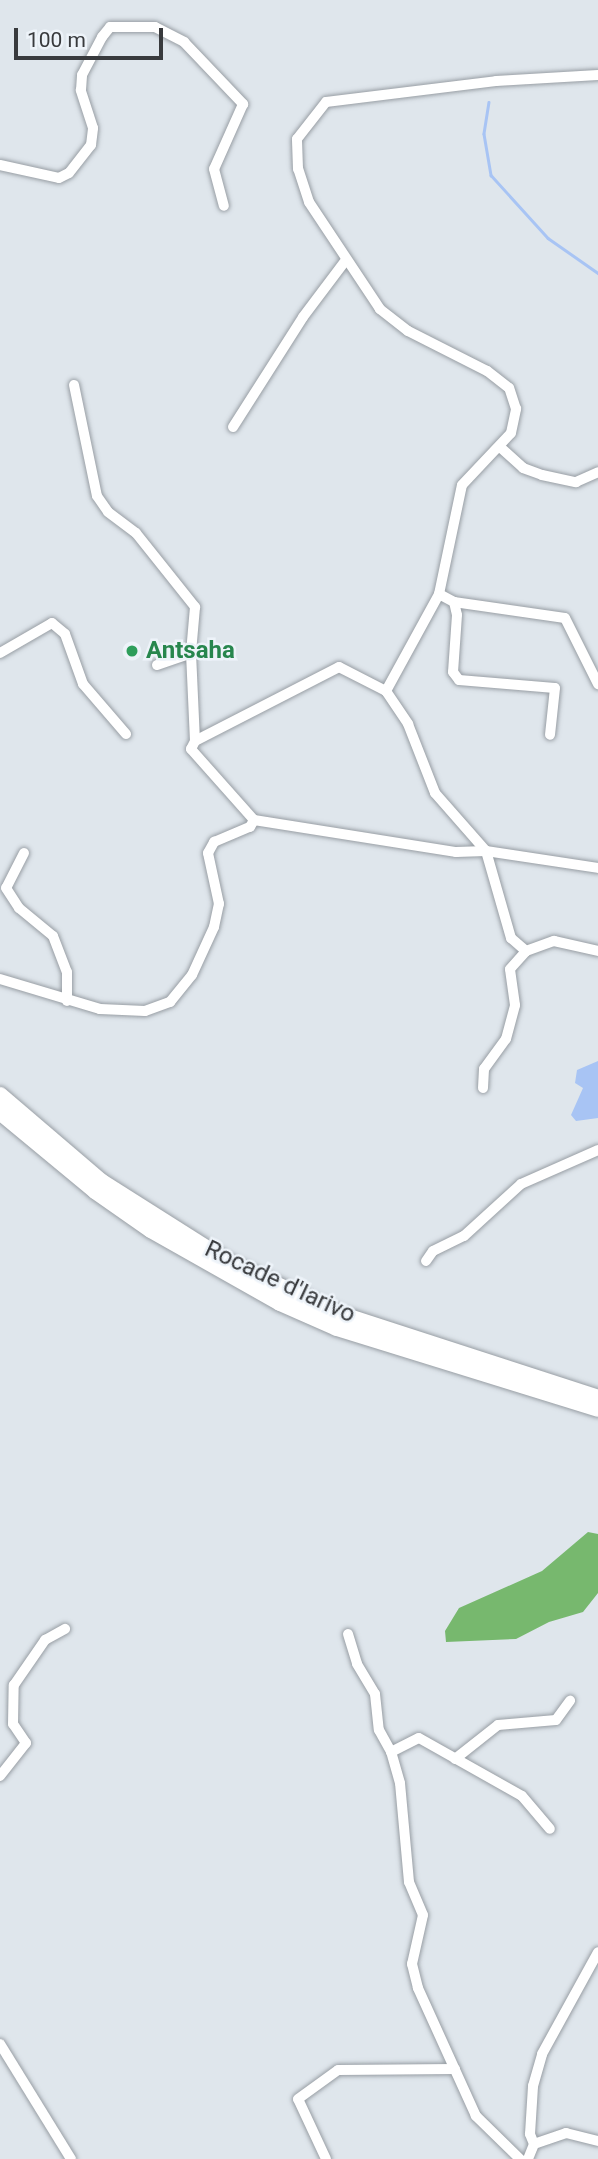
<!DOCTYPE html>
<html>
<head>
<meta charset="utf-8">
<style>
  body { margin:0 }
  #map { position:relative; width:598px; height:2159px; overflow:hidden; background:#dfe6ec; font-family:Roboto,sans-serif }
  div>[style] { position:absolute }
  .forest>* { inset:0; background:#77b86e }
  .water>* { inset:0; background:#a8c4f4 }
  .stream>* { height:2.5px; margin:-1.25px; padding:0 1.25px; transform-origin:1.25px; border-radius:1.25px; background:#a8c4f4 }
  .roads { filter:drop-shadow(0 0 2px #989ea4) drop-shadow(0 0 2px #989ea4) }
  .street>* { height:10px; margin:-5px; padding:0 5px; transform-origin:5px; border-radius:5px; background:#fff }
  .secondary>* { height:16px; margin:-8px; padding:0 8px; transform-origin:8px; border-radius:8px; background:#fff }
  .dots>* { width:19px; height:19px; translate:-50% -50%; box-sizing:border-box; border:4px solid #edf3f9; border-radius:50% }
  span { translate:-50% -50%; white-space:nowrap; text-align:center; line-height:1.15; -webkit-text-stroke:5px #edf3f9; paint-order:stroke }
  .leisure-label { font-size:24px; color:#27864d; font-weight:700 }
  .left { translate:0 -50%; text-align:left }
  .street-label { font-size:24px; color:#383a3d }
  .scale { position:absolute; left:14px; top:28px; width:149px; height:32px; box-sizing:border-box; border:4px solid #383a3d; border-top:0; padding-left:9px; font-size:21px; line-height:24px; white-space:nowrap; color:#383a3d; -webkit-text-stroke:5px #edf3f9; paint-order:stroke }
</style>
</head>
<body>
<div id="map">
  <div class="forest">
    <div style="clip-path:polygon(588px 1532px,598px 1534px,598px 1593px,583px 1612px,549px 1622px,516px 1639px,446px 1642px,445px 1631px,459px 1608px,542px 1571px)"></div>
  </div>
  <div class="water">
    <div style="clip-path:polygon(598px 1061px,598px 1118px,576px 1121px,571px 1115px,583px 1088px,575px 1083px,577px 1070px)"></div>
  </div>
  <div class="stream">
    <div style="left:489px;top:102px;width:32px;rotate:99deg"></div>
    <div style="left:484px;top:134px;width:42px;rotate:80.3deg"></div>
    <div style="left:491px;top:175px;width:85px;rotate:47.9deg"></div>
    <div style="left:548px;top:238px;width:61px;rotate:35deg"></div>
  </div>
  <div class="roads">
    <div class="street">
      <div style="left:0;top:165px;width:60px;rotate:12.4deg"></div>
      <div style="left:59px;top:178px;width:11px;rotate:-27deg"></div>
      <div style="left:69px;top:173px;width:36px;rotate:-52deg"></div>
      <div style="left:91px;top:145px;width:17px;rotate:-83deg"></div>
      <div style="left:93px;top:128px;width:40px;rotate:-108deg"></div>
      <div style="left:81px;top:90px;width:15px;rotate:-86deg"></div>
      <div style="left:82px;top:75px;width:43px;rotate:-62.2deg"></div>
      <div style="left:102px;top:37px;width:13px;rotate:-51deg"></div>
      <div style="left:110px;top:27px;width:45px"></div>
      <div style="left:155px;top:27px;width:33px;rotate:27deg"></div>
      <div style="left:184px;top:42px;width:86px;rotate:46.4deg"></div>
      <div style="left:243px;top:104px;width:71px;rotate:114deg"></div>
      <div style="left:214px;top:169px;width:38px;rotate:75deg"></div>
      <div style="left:74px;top:385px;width:113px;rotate:78.3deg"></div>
      <div style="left:97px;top:496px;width:19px;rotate:55deg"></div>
      <div style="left:108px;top:512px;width:35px;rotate:37deg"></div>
      <div style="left:136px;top:533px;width:95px;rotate:51.4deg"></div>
      <div style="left:195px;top:607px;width:46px;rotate:95deg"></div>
      <div style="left:191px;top:653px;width:88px;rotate:87.4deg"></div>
      <div style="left:233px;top:427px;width:130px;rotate:-57.5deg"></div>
      <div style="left:303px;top:317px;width:71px;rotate:-53deg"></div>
      <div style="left:500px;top:447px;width:31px;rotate:42deg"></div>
      <div style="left:523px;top:468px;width:20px;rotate:20deg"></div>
      <div style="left:542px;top:475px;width:35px;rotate:12deg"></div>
      <div style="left:576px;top:482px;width:24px;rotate:-24deg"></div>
      <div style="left:439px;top:594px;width:17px;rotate:28deg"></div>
      <div style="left:454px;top:602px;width:13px;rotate:77deg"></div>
      <div style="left:457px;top:615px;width:57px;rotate:94deg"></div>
      <div style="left:453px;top:672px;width:10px;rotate:53deg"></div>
      <div style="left:459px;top:680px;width:96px;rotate:4.8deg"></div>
      <div style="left:555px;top:688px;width:47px;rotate:96.1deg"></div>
      <div style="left:454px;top:602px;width:112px;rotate:8.2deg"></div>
      <div style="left:565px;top:618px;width:74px;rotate:63.4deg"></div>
      <div style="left:0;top:653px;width:60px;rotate:-30deg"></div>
      <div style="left:52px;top:623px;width:17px;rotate:40deg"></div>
      <div style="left:65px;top:634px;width:53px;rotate:70.2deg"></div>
      <div style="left:83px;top:684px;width:66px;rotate:49.3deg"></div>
      <div style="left:157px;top:665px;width:36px;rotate:-19deg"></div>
      <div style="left:386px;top:691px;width:111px;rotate:-61.3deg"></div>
      <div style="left:439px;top:594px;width:111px;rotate:-78.1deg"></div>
      <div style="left:462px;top:485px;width:71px;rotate:-46.7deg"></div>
      <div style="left:511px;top:433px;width:25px;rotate:-78deg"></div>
      <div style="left:516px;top:409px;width:22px;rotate:-108deg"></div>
      <div style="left:509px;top:388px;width:28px;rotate:-142deg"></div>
      <div style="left:487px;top:371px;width:89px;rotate:-153.1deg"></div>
      <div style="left:408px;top:331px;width:36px;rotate:-142deg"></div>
      <div style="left:380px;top:309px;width:128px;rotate:-123.6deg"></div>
      <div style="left:309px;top:202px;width:35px;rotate:-108deg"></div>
      <div style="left:298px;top:169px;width:30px;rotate:-92deg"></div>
      <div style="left:297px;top:139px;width:47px;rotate:-51.9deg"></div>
      <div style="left:326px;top:102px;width:171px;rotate:-7deg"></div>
      <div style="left:496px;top:81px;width:102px;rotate:-3.4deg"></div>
      <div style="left:254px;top:820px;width:205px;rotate:9deg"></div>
      <div style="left:456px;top:852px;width:30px;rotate:-2deg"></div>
      <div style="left:486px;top:851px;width:113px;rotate:8.6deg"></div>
      <div style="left:24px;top:853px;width:39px;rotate:117deg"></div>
      <div style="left:6px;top:888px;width:24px;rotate:57deg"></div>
      <div style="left:19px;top:908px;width:44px;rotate:39.5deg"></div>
      <div style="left:53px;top:936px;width:39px;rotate:69deg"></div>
      <div style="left:67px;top:972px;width:29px;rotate:90deg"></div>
      <div style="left:0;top:979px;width:104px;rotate:16.7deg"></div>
      <div style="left:100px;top:1009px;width:45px;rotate:2.5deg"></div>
      <div style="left:145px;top:1011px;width:27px;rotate:-20deg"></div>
      <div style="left:170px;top:1002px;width:35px;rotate:-51deg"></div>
      <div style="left:192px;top:975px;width:53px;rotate:-65.4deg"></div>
      <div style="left:214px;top:927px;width:24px;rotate:-78deg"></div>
      <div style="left:219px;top:904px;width:52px;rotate:-102.2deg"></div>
      <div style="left:208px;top:853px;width:13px;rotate:-61deg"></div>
      <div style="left:214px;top:842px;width:39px;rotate:-23deg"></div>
      <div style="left:250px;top:827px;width:8px;rotate:-60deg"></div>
      <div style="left:254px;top:820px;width:95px;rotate:-131.6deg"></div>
      <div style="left:191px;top:749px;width:9px;rotate:-63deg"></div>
      <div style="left:195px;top:741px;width:162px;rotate:-27.2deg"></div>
      <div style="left:339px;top:667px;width:53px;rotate:27.1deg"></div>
      <div style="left:386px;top:691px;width:40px;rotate:56deg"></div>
      <div style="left:408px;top:724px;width:74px;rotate:68.6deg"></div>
      <div style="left:435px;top:793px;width:77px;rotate:48.7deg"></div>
      <div style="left:486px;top:851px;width:91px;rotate:74deg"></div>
      <div style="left:511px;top:938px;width:20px;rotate:41deg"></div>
      <div style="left:526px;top:951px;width:30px;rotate:-20deg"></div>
      <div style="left:554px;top:941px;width:45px;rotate:12.8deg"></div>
      <div style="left:483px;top:1088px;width:19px;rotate:-87deg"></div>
      <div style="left:484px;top:1069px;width:37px;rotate:-54deg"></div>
      <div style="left:506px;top:1039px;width:35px;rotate:-75deg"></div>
      <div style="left:515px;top:1005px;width:36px;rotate:-98deg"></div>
      <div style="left:510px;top:969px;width:24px;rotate:-48deg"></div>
      <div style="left:426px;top:1261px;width:12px;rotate:-55deg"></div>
      <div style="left:433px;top:1251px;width:34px;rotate:-26deg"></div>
      <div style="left:464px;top:1236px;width:77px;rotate:-42.4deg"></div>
      <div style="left:521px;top:1184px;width:84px;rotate:-23.8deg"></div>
      <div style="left:348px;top:1634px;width:31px;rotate:73deg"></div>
      <div style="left:357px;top:1664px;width:35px;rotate:59deg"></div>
      <div style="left:375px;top:1694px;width:36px;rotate:84deg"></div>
      <div style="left:379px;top:1730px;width:25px;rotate:61deg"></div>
      <div style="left:455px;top:1759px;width:55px;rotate:-38.3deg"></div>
      <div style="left:498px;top:1725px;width:58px;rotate:-4.9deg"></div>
      <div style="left:556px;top:1720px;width:24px;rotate:-54deg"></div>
      <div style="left:0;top:1776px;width:42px;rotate:-51.8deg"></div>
      <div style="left:26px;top:1743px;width:23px;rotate:-124deg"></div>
      <div style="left:13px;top:1724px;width:39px;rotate:-89deg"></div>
      <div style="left:14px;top:1685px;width:55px;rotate:-55.4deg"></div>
      <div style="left:45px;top:1640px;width:23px;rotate:-29deg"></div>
      <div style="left:0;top:2044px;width:135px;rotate:58.3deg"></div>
      <div style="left:534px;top:2144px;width:34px;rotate:-19deg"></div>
      <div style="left:566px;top:2133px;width:33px;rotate:14deg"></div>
      <div style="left:326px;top:2159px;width:66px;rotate:-115deg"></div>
      <div style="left:298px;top:2099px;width:49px;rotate:-35.9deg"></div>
      <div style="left:338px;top:2070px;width:117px;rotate:-0.5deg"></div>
      <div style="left:520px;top:2159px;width:62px;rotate:-135.7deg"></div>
      <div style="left:476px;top:2116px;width:141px;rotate:-114.4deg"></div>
      <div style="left:418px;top:1988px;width:25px;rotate:-104deg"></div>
      <div style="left:412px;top:1964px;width:50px;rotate:-77.3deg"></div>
      <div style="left:423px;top:1915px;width:36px;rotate:-113deg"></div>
      <div style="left:409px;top:1882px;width:99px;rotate:-95.2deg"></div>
      <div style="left:400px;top:1783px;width:32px;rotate:-106deg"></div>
      <div style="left:391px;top:1752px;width:31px;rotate:-27deg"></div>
      <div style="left:419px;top:1738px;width:118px;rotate:29.4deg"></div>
      <div style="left:522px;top:1796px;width:43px;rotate:49.7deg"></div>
      <div style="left:528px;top:2159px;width:16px;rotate:-68deg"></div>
      <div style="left:534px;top:2144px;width:11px;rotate:-112deg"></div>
      <div style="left:530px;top:2134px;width:48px;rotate:-86.4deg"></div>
      <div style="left:533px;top:2086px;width:33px;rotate:-74deg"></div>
      <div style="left:542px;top:2054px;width:116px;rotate:-61.2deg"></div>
    </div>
    <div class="secondary">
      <div style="left:0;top:1095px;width:134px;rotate:40.5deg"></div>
      <div style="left:102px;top:1182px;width:149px;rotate:32.4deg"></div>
      <div style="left:228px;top:1262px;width:120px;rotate:25.1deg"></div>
      <div style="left:337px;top:1313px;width:274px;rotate:18deg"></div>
      <div style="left:0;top:1112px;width:124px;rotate:39.7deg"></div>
      <div style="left:95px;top:1191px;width:68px;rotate:34.9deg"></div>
      <div style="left:151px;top:1230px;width:148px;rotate:29.5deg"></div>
      <div style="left:280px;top:1303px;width:62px;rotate:23.7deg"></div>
      <div style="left:337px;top:1328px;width:273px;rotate:17.2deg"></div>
    </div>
  </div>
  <div class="dots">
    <div style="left:132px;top:651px;background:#2e9e5b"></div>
  </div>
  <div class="leisure-label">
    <span class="left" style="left:146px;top:651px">Antsaha</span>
  </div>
  <div class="street-label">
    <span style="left:280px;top:1282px;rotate:25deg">Rocade d'Iarivo</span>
  </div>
  <div class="scale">100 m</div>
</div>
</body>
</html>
